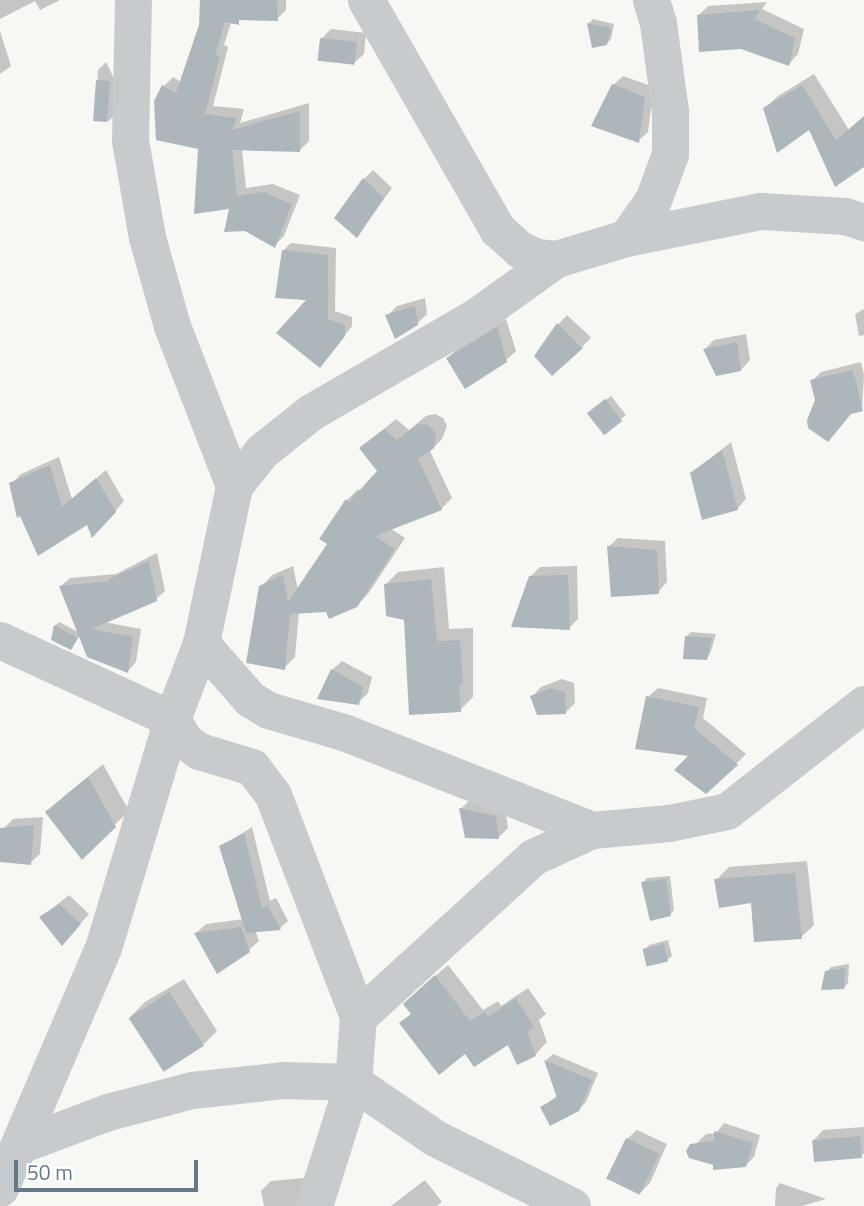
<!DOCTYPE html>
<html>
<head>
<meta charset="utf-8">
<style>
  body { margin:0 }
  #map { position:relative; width:864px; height:1206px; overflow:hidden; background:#f7f7f4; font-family:"Titillium Web",sans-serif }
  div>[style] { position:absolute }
  .shadow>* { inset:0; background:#0003; transform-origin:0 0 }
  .building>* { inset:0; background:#adb6bb; transform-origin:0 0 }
  .minor>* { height:37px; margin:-18.5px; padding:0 18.5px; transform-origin:18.5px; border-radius:18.5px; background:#c7cbce }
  span { translate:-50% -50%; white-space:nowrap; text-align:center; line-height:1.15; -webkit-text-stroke:7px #fff; paint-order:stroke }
  .scale { position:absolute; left:14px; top:1160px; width:184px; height:32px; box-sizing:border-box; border:4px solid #647887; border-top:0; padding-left:9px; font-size:21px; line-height:24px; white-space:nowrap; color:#647887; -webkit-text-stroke:5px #fff; paint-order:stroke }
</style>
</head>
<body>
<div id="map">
  <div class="shadow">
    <div style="clip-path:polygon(0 0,60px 0,40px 10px,35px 1px,0 19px)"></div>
    <div style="clip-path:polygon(202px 0,226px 0,231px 23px,224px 45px,228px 47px,213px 106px,244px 109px,240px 123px,309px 103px,309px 141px,300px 150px,242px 149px,246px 188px,273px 184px,300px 195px,284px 236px,274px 246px,232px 206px,164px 86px,173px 77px,181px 82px,200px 26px)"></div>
    <div style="clip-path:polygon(243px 0,286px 0,286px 10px,277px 19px)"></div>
    <div style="clip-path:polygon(767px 2px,762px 9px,804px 29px,798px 54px,789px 64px,698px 16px,708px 6px)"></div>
    <div style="clip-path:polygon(593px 19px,614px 24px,611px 39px,607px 43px,593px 46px,589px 23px)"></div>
    <div style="clip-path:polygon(331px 29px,366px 33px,364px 54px,354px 63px,322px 38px)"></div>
    <div style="clip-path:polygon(0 31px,11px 66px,0 74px)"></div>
    <div style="clip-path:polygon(106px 62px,119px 89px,118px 111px,109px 121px,96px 120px,98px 70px)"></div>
    <div style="clip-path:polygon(814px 74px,849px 130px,864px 117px,864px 165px,810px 127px,765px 108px,778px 96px)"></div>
    <div style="clip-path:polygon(623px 76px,654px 87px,648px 132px,638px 141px,613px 85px)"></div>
    <div style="clip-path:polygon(373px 170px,392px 188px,357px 236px,364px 179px)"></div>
    <div style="clip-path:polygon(291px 243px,336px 248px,335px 311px,352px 317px,352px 326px,320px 366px,310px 299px,283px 251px)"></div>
    <div style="clip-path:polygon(425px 298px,427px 314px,417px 324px,387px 316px,397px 306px)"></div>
    <div style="clip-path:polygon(864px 309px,864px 335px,859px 336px,855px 314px)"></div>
    <div style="left:567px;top:315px;width:33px;height:13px;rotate:43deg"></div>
    <div style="clip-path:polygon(506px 319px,516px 351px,506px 360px,448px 358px,457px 349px)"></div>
    <div style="clip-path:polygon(746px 334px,750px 360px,741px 370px,705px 349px,714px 340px)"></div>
    <div style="clip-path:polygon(861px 362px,864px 375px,862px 409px,817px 400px,812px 381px,821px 372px)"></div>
    <div style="clip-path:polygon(611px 396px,626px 415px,605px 433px,594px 409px)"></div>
    <div style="clip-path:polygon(435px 414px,443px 418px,447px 426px,442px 439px,430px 451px,452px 498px,441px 509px,390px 528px,405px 538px,368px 594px,356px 606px,299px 612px,295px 657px,284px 668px,261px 587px,272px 575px,293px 566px,298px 590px,329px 543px,322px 538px,347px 500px,358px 489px,361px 492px,379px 471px,361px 448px,396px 419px,409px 430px,426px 416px)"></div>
    <div style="clip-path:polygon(731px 442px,746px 499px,737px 509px,692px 473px)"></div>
    <div style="clip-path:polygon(59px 457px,72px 499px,106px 470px,124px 501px,102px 527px,11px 484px,21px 474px)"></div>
    <div style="clip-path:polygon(618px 538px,665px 541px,667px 582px,658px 592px,608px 547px)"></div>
    <div style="clip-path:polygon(157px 553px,165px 591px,156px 599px,104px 622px,141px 629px,136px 662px,128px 671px,80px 635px,71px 648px,55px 626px,59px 622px,80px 633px,61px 586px,70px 578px,116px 574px)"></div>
    <div style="clip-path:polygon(577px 566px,578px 619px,569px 628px,530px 577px,540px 567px)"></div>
    <div style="clip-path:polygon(444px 567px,449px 629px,473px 628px,473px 697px,460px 710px,385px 585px,398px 572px)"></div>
    <div style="clip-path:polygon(691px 632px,716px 634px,710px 654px,706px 659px,687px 636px)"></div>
    <div style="clip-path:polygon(342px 661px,372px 677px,368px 693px,358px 703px,332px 670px)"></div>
    <div style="clip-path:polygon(562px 679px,574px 683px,575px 703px,565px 713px,532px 697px,541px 687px)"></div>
    <div style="clip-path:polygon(658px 688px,707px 698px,703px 718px,746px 754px,736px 764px,692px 754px,648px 697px)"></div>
    <div style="clip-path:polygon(103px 764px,129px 811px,82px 857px,62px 798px)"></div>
    <div style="clip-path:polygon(471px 799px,505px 806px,508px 828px,499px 837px,461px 809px)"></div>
    <div style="clip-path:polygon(43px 817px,40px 854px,30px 863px,0 860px,3px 829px,13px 819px)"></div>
    <div style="clip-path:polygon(252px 827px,270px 901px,276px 898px,288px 921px,280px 928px,255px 930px,259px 941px,249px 950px,196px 933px,206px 924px,244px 919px,221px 847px)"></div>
    <div style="clip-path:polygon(807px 861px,814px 925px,801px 937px,752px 901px,716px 880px,729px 867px)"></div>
    <div style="clip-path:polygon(670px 876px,674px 910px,670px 915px,643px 883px,647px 878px)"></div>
    <div style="clip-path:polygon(69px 895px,89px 914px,71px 934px,42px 917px)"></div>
    <div style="clip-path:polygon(668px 940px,672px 956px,667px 960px,645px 949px,649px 945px)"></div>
    <div style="clip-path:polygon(849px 964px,848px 983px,844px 988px,827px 972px,831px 967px)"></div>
    <div style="clip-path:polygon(448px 965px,483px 1010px,498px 1001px,501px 1006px,528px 988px,546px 1014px,539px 1020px,547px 1042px,535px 1055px,509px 1042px,466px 1051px,402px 1023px,412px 1013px,417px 992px)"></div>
    <div style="clip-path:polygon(184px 979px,217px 1031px,203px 1045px,130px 1017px,145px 1002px)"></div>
    <div style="clip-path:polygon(553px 1054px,598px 1073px,586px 1102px,578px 1110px,542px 1107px,558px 1095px,546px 1060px)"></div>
    <div style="clip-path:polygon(724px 1123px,760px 1135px,754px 1157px,745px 1166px,715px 1163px,689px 1151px,706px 1134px,716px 1133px)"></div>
    <div style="clip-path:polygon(864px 1127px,864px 1153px,861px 1156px,814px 1140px,823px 1130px)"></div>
    <div style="clip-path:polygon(637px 1130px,667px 1144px,650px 1183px,640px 1193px,627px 1139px)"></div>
    <div style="clip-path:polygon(304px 1178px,305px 1206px,264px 1206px,261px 1191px,271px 1181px)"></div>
    <div style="clip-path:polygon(425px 1180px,442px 1202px,437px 1206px,391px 1206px)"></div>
    <div style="clip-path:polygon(780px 1183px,826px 1199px,802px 1206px,775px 1206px,776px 1188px)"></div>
  </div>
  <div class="building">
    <div style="clip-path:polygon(200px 0,277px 0,278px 21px,239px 20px,239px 25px,225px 22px,215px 55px,220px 56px,205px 114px,237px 118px,232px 130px,300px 111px,300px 152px,232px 150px,237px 196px,263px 192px,292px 204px,275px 248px,245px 231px,224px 232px,229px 209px,194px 214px,198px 149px,156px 140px,154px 101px,162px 85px,176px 93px,199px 25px)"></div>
    <div style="clip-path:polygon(760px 10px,754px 19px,795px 38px,789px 66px,741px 49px,699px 52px,697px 15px)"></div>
    <div style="clip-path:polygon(587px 23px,611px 28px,607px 45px,592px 48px)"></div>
    <div style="left:320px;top:38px;width:37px;height:23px;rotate:6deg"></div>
    <div style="left:96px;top:80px;width:14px;height:41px;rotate:4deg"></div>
    <div style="clip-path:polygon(612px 84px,645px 97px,639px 143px,591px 126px)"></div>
    <div style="clip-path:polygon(802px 85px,836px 140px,864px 116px,864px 167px,835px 187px,809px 130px,777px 153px,763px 108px)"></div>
    <div style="clip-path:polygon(363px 178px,384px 198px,357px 238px,334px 218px)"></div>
    <div style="clip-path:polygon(282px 250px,328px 255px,328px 319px,345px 325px,345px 336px,320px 368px,276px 333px,306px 300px,275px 298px)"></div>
    <div style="clip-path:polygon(415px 306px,418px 325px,395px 339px,385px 315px)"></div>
    <div style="clip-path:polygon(557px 323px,583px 348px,552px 376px,534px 356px)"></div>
    <div style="clip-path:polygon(497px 327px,507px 362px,465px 389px,446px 358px)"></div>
    <div style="clip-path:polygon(737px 342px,741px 371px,716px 376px,703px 349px)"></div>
    <div style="clip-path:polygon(853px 370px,863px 411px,851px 414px,828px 442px,808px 428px,807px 420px,815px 400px,810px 380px)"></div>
    <div style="left:605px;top:399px;width:28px;height:23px;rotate:52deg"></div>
    <div style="clip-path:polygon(418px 424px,428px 425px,436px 433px,434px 448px,418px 459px,442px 510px,375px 536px,395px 549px,357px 607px,329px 619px,326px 612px,290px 614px,285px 670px,246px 663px,259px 586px,283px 575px,288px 602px,327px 544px,319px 539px,346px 499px,349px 502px,377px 471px,359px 448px,384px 429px,397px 440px)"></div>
    <div style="clip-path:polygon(722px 450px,738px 510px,702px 520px,690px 473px)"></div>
    <div style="clip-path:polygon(50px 465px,62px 507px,96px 478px,116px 512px,92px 538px,87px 525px,38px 556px,20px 516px,17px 518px,9px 483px)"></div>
    <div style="clip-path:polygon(607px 546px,657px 550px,659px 594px,611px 597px)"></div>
    <div style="clip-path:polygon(149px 561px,157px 601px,92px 629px,133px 637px,128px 673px,87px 657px,59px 586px,110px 581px,109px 579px)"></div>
    <div style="clip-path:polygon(568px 575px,570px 630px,511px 627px,529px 576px)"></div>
    <div style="clip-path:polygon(431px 579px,437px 641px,460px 640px,463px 683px,459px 686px,461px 712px,409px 715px,404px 620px,386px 616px,384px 584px)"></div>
    <div style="clip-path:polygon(54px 625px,78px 638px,71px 650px,51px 640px)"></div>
    <div style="clip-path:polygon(685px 636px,712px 638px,707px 660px,683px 659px)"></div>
    <div style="clip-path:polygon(331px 669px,363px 687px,359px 705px,317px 699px)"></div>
    <div style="clip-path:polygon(551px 688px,565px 692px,566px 714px,537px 715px,530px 696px)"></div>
    <div style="clip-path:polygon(646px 696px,699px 707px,694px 728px,738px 765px,706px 794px,674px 770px,688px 756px,635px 749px)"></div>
    <div style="clip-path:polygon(88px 777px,116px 827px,82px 860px,45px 812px)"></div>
    <div style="clip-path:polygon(459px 808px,496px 816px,499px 839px,465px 838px)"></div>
    <div style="clip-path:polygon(34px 825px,31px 865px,0 862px,0 828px)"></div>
    <div style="clip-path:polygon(244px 833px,262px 908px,267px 905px,281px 930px,246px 933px,219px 846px)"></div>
    <div style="clip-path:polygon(795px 873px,802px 939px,754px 942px,751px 903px,719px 908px,714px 879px)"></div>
    <div style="clip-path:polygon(666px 879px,671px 916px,650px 921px,641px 882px)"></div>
    <div style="clip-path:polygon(59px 904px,81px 924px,62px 946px,39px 917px)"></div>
    <div style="clip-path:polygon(241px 927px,250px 952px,217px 974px,194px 933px)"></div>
    <div style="left:664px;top:944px;width:18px;height:22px;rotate:77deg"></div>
    <div style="clip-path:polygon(845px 968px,844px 989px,821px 990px,825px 971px)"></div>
    <div style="clip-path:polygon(435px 975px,470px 1021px,485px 1012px,488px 1017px,516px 998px,534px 1027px,527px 1032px,536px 1056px,517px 1065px,508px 1045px,474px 1067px,465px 1054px,439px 1075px,399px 1023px,411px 1014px,403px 1004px)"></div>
    <div style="left:169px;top:992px;width:64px;height:48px;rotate:57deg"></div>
    <div style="clip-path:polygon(544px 1060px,592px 1080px,579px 1111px,550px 1126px,540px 1107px,557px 1098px)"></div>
    <div style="clip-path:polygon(714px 1131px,753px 1143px,746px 1167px,713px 1170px,713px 1165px,689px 1158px,686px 1151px,690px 1144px,714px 1141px)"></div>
    <div style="left:860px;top:1136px;width:22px;height:48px;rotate:85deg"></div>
    <div style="left:626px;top:1138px;width:37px;height:45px;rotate:26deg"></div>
  </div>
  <div class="minor">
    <div style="left:133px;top:0;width:140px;rotate:91.2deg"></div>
    <div style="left:130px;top:140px;width:98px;rotate:80.1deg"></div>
    <div style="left:147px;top:237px;width:92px;rotate:74.3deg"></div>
    <div style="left:172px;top:326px;width:172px;rotate:68.8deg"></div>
    <div style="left:366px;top:0;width:264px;rotate:60.2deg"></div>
    <div style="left:497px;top:229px;width:30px;rotate:42deg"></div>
    <div style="left:519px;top:249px;width:20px;rotate:24deg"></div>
    <div style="left:537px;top:257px;width:19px;rotate:6deg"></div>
    <div style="left:626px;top:238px;width:47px;rotate:-54.6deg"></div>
    <div style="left:653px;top:200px;width:49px;rotate:-69.7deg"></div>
    <div style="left:670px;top:154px;width:43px;rotate:-90deg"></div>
    <div style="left:670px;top:111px;width:89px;rotate:-97.8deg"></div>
    <div style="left:658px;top:23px;width:24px;rotate:-107deg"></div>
    <div style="left:0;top:640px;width:189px;rotate:24.7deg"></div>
    <div style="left:172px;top:719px;width:24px;rotate:60deg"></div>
    <div style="left:184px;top:740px;width:19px;rotate:36deg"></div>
    <div style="left:199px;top:751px;width:55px;rotate:16.8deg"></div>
    <div style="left:252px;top:767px;width:35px;rotate:53deg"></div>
    <div style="left:273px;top:795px;width:238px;rotate:69deg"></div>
    <div style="left:358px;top:1017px;width:65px;rotate:94.4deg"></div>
    <div style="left:353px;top:1082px;width:130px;rotate:107.5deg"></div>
    <div style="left:201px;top:643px;width:74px;rotate:48.8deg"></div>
    <div style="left:250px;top:699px;width:21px;rotate:31deg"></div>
    <div style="left:268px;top:710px;width:81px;rotate:16.4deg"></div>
    <div style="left:346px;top:733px;width:264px;rotate:21.5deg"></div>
    <div style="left:358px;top:1017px;width:237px;rotate:-42.4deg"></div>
    <div style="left:533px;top:857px;width:65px;rotate:-24.6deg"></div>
    <div style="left:592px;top:830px;width:77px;rotate:-5.2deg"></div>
    <div style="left:669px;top:823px;width:59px;rotate:-11.7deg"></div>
    <div style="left:727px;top:811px;width:174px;rotate:-38deg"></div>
    <div style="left:20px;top:1145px;width:94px;rotate:-20.6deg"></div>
    <div style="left:108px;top:1112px;width:87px;rotate:-14.7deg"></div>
    <div style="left:192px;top:1090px;width:93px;rotate:-6.2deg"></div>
    <div style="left:284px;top:1080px;width:69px;rotate:1.7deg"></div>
    <div style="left:353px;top:1082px;width:99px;rotate:34.3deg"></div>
    <div style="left:435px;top:1138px;width:153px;rotate:26.4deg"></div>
    <div style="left:0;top:1188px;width:261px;rotate:-66.8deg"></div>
    <div style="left:103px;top:948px;width:239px;rotate:-73.2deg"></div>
    <div style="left:172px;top:719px;width:81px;rotate:-69.1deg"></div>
    <div style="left:201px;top:643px;width:160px;rotate:-78.1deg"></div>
    <div style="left:234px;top:486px;width:45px;rotate:-51.3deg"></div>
    <div style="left:262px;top:451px;width:63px;rotate:-38.5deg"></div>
    <div style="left:311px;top:412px;width:193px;rotate:-30.1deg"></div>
    <div style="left:478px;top:315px;width:96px;rotate:-35.7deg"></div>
    <div style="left:556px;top:259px;width:73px;rotate:-16.7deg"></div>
    <div style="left:626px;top:238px;width:137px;rotate:-11.4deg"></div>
    <div style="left:760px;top:211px;width:85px;rotate:3.4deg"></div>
    <div style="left:845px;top:216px;width:20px;rotate:18deg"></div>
  </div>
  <div class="scale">50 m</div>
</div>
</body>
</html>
